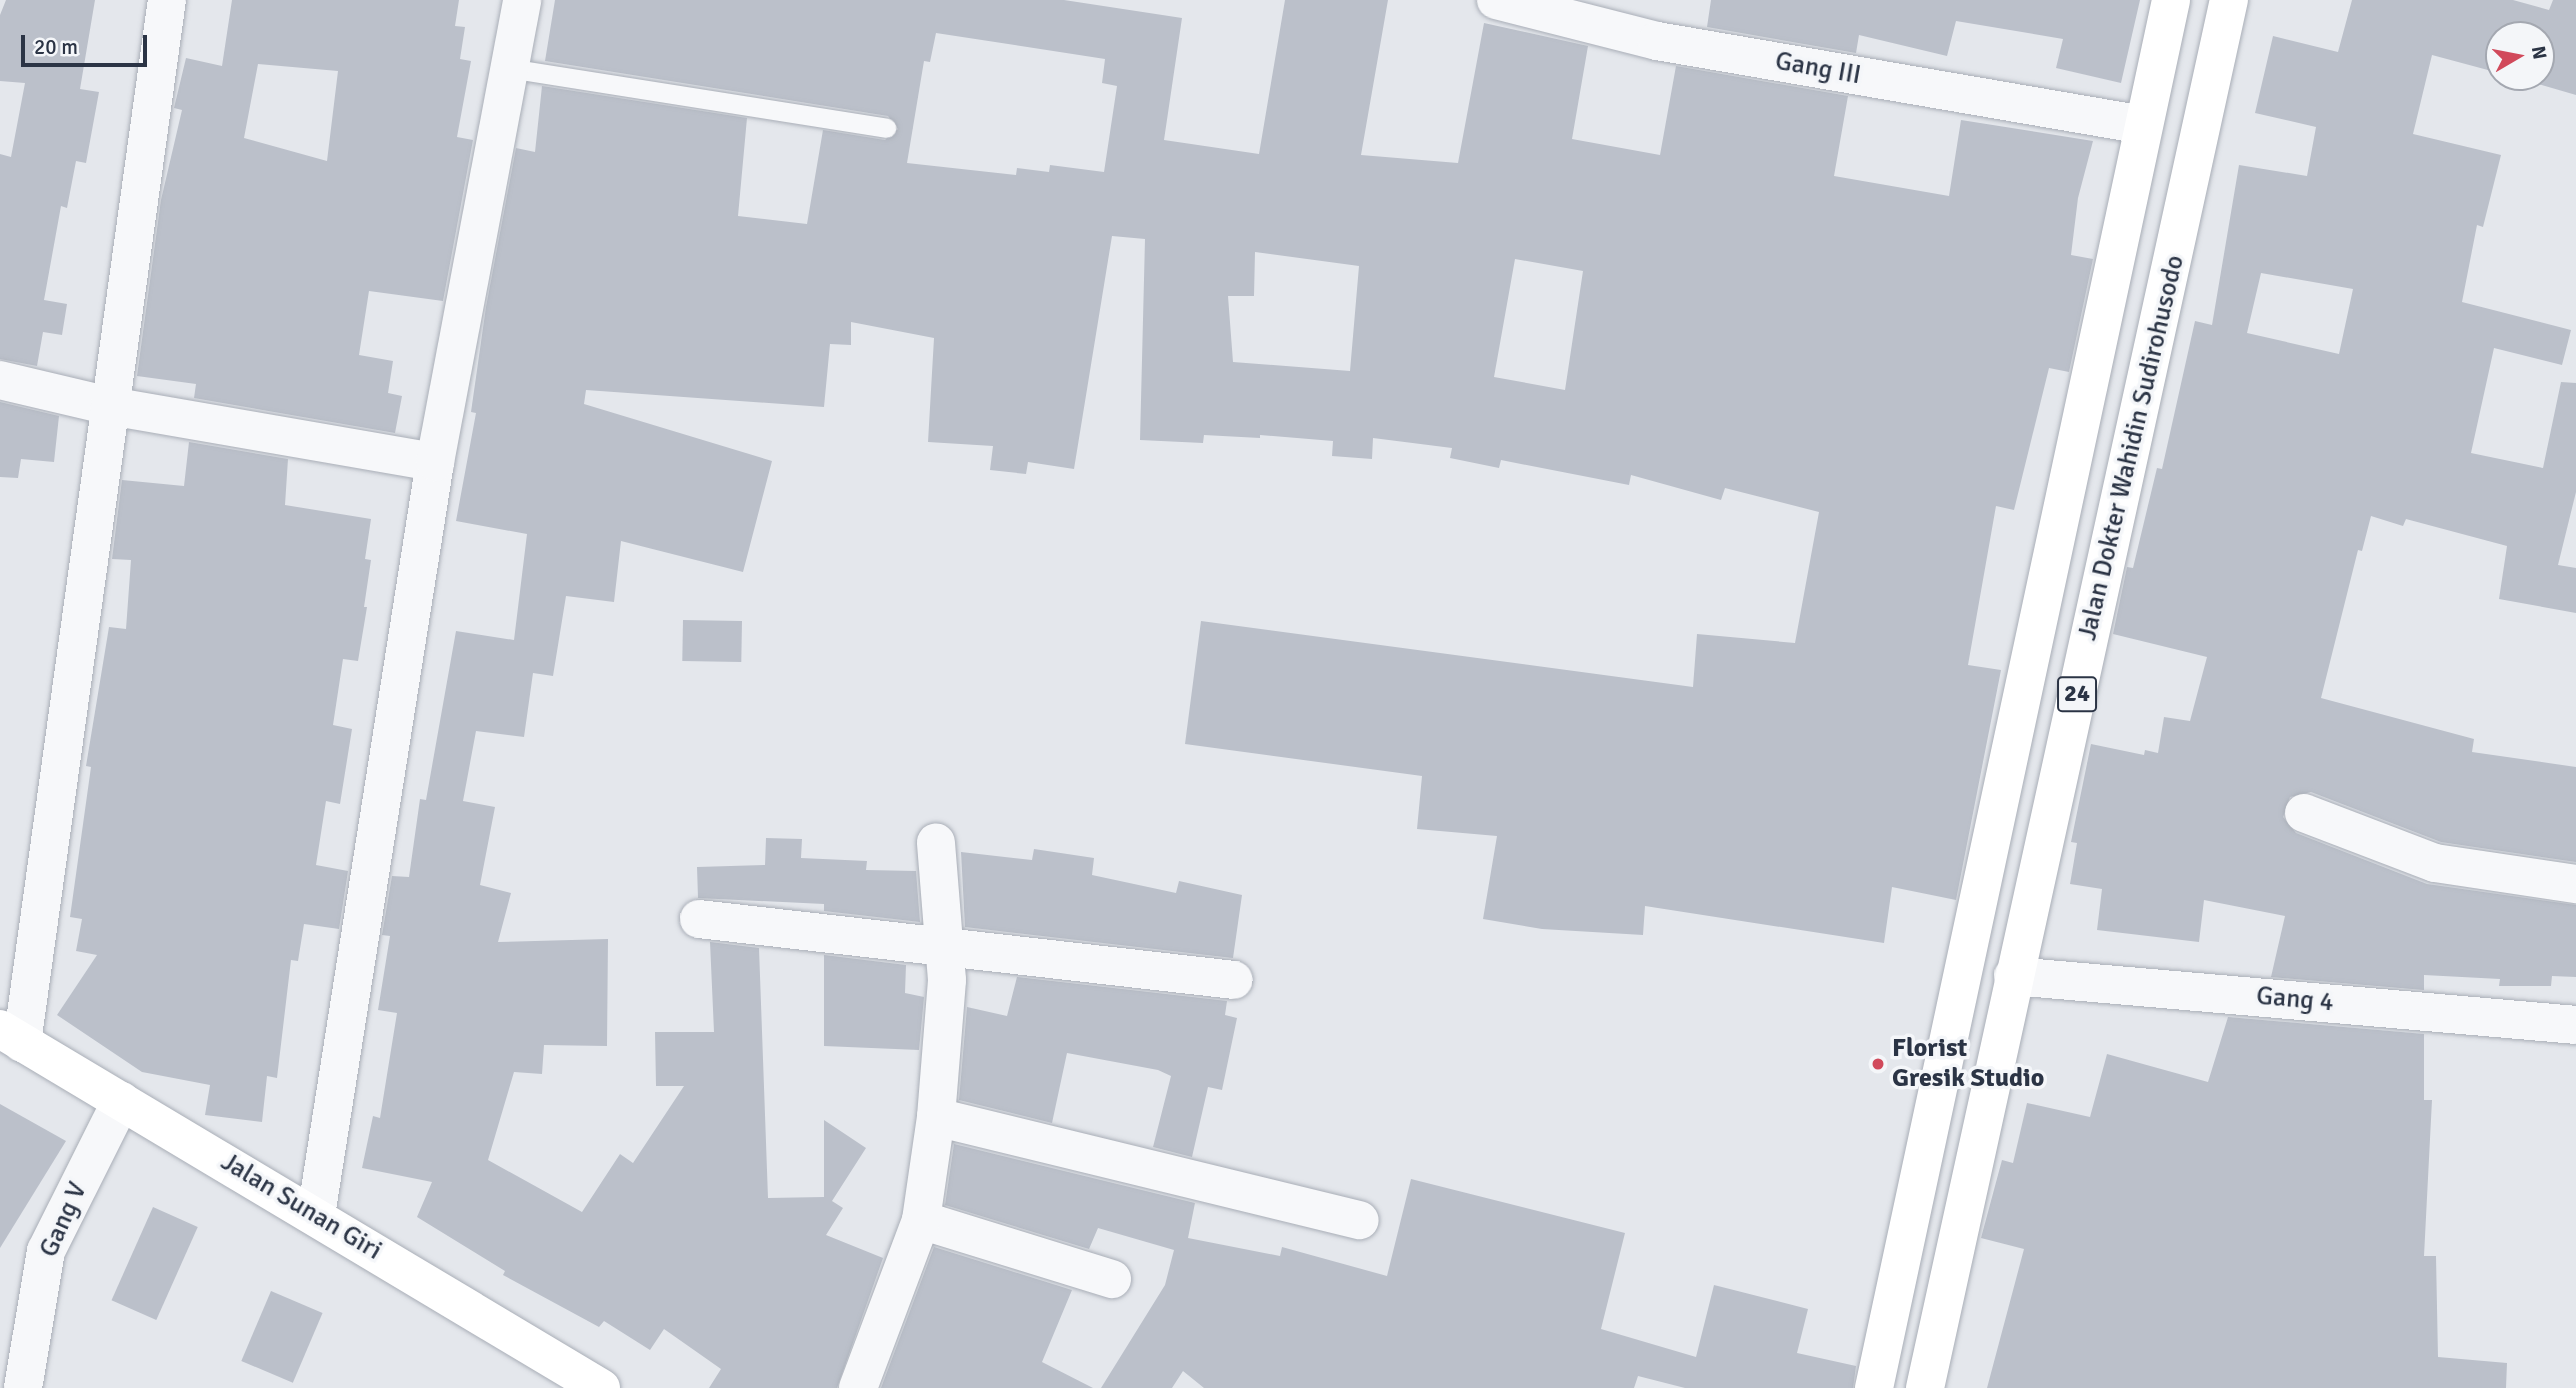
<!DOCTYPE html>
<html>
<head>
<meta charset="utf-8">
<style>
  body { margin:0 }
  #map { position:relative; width:2576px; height:1388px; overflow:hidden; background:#e4e7ec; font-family:Signika,sans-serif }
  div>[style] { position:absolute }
  .building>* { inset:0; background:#bbc0ca; transform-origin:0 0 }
  .roads { filter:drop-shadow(0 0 2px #a9aeb7) drop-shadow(0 0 2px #a9aeb7) }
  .service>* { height:19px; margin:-9.5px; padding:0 9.5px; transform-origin:9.5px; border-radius:9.5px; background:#f7f8fa }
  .minor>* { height:38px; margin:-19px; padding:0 19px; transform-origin:19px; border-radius:19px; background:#f7f8fa }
  .secondary>* { height:38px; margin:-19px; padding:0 19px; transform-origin:19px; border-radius:19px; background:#fff }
  .trunk>* { height:38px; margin:-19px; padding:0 19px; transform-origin:19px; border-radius:19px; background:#fff }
  .dots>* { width:19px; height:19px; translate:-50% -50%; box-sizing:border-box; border:4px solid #f4f6f9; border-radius:50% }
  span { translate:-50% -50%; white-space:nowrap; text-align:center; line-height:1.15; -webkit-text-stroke:7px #f4f6f9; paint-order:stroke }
  .shield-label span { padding:2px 5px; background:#f4f6f9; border:2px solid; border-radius:5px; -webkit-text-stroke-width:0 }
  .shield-label { font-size:24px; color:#2b3445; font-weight:700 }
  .street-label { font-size:26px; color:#2b3445 }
  .poi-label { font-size:26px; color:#2b3445; font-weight:700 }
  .left { translate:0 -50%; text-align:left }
  .north { position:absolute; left:2485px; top:21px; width:70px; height:70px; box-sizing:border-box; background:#f4f6f9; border:2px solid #a4a8b1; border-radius:50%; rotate:80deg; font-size:19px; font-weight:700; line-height:28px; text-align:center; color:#2b3445 }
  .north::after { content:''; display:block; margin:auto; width:24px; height:32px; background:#d1495b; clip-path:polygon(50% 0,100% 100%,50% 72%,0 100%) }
  .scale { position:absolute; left:21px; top:35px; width:126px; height:32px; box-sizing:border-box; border:4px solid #2b3445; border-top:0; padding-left:9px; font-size:21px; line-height:24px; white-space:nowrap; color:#2b3445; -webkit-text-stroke:5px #f4f6f9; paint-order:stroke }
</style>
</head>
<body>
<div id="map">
  <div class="building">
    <div style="clip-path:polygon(6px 0,95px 0,80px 89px,99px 92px,86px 163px,76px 161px,67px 208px,61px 206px,44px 300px,67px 304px,62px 335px,43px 332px,37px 366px,0 359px,0 154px,11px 157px,25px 83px,0 81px,0 15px)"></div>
    <div style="clip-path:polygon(evenodd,232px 0,459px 0,455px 26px,465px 27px,460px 59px,471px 61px,457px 137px,473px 140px,443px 301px,369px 291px,359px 355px,393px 361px,388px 393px,402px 396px,395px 433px,194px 398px,196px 384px,137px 376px,161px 200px,182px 110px,174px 108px,186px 58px,222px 66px,232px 0,258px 64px,338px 71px,327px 161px,244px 138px,258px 64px)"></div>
    <div style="clip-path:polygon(evenodd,555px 0,1064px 0,1182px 18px,1164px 140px,1259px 154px,1285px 0,1388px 0,1361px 155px,1458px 163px,1484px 23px,1588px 46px,1572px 139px,1660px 155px,1676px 66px,1848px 96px,1834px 176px,1949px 196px,1961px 120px,2093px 141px,2078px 198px,2071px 255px,2093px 259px,2069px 372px,2049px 368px,2014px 510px,1996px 506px,1968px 665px,2001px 670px,1956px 900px,1892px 887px,1884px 943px,1645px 906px,1643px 935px,1542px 929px,1483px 919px,1497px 836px,1417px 829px,1422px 776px,1185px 744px,1201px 621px,1693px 687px,1697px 634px,1795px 643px,1819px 512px,1725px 488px,1721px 500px,1631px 475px,1629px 485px,1501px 460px,1499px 468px,1450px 458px,1452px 448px,1373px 438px,1372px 459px,1332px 456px,1333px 441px,1260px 435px,1260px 438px,1204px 435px,1203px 443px,1140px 440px,1145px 239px,1112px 236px,1074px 469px,1028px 462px,1026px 474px,990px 470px,993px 446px,928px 442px,934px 338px,851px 322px,851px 345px,830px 344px,824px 407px,586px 390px,584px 404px,772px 461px,743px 572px,621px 541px,614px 602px,566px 596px,553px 676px,533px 673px,524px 737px,476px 731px,463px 801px,495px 807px,480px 885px,511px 893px,498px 942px,608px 939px,607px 1046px,544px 1045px,542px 1074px,514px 1072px,488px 1160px,582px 1212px,620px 1154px,633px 1163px,684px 1086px,656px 1086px,655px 1032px,714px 1032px,710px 942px,759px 948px,768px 1198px,824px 1197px,824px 1120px,866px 1148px,832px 1201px,843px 1208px,826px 1235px,883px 1258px,837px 1388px,709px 1388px,721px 1369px,664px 1329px,650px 1350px,604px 1321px,599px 1327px,503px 1275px,505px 1271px,417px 1217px,432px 1182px,362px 1168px,373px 1116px,380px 1118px,397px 1013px,378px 1010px,390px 936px,382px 935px,392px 876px,409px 877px,420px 799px,426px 800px,456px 631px,514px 640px,527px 534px,456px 521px,476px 413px,471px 412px,486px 307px,516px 148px,535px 152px,542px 86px,747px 118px,738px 216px,807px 224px,823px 130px,885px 140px,898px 129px,888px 116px,545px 61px,555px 0,936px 33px,1105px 59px,1102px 83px,1117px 86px,1104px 172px,1050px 165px,1049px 172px,1017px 168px,1016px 175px,907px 163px,924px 61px,930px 62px,936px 33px,555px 0,1255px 252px,1359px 266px,1350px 371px,1233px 362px,1228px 296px,1254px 296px,1255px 252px,555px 0,1515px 259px,1583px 271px,1565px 390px,1494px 377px,1515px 259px)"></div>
    <div style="clip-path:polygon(1711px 0,2140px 0,2121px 83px,2056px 68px,2063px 39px,1956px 21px,1947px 56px,1859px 35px,1856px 53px,1707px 27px)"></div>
    <div style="clip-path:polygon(evenodd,2352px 0,2513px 0,2549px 10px,2553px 0,2576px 0,2576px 95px,2514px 77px,2541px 77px,2541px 35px,2499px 35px,2499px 73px,2432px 55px,2413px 134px,2501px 155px,2483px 227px,2477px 225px,2462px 302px,2571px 330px,2562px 365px,2494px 348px,2471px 453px,2543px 468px,2561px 382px,2576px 383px,2576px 492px,2558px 565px,2576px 568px,2576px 613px,2499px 599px,2507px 546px,2406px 519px,2403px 526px,2371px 516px,2362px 551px,2358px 550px,2321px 698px,2474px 739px,2472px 752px,2576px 767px,2576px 862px,2441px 842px,2311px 792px,2290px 797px,2283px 817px,2296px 833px,2427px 884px,2576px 905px,2576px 977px,2552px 976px,2551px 986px,2499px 986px,2500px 979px,2424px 975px,2424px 990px,2271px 977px,2285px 916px,2204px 900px,2199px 942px,2097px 930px,2102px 889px,2070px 884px,2077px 843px,2071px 842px,2091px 744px,2144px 755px,2145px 750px,2158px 753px,2164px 717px,2190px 721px,2207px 657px,2113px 634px,2127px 567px,2133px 568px,2157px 468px,2162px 469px,2195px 321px,2212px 325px,2239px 165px,2307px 176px,2316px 127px,2255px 113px,2273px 36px,2338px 52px,2352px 0,2261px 273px,2353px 289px,2339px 354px,2247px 333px,2261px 273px)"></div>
    <div style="clip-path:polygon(0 402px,59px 416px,54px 462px,21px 459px,18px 478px,0 477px)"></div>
    <div style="clip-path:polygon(189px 442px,288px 459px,285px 505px,371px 519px,365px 559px,371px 560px,364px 607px,367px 607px,358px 661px,343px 659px,333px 725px,352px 729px,340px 804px,326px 801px,316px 865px,348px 871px,339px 929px,304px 924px,298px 961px,291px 960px,277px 1078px,267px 1076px,262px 1122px,205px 1115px,210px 1085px,142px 1072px,57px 1015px,97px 955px,76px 951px,82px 919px,70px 917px,91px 767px,86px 766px,109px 627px,126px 629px,131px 560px,112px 559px,122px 480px,184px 486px)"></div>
    <div style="left:683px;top:620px;width:59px;height:41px;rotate:1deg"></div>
    <div style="clip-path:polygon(766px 838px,802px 839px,801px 858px,867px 861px,866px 870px,916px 871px,920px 922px,824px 911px,824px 904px,698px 898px,697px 867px,765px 865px)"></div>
    <div style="clip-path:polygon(1034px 849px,1094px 858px,1092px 875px,1176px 893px,1179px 881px,1242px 895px,1233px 958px,965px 927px,961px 852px,1032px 860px)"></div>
    <div style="clip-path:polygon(824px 955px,906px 965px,905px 993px,924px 997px,919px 1050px,824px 1046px)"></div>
    <div style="clip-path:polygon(1017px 977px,1227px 1001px,1225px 1015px,1237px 1018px,1222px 1090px,1208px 1087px,1192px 1157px,1153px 1147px,1171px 1076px,1158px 1070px,1067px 1053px,1052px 1123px,959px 1100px,967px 1007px,1007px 1016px)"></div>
    <div style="clip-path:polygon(2228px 1017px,2424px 1034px,2424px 1100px,2432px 1100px,2424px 1256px,2436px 1256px,2438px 1357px,2507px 1363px,2506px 1388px,1987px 1388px,2024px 1249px,1981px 1238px,2002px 1160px,2013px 1163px,2027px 1103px,2090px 1117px,2107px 1054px,2208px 1082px)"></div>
    <div style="clip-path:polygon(0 1104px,66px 1141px,0 1248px)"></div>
    <div style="clip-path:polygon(954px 1144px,1195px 1203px,1188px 1238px,1280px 1256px,1282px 1247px,1387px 1276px,1411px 1179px,1625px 1233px,1601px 1329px,1696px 1357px,1714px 1285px,1808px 1309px,1797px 1353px,1856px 1366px,1853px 1388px,1685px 1388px,1638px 1376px,1634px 1388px,1204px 1388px,1183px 1371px,1172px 1388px,1101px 1388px,1165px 1285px,1174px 1250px,1098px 1228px,1089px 1249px,945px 1205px)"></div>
    <div style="left:153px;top:1207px;width:49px;height:102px;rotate:24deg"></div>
    <div style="clip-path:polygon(934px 1247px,1072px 1290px,1042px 1362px,1093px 1388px,881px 1388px)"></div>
    <div style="left:271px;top:1291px;width:56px;height:76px;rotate:23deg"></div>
  </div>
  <div class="roads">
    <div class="service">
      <div style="left:509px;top:68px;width:382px;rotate:9deg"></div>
    </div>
    <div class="minor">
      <div style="left:1496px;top:0;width:166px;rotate:14.3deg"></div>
      <div style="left:1657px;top:41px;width:492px;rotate:9.8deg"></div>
      <div style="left:0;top:380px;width:113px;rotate:13.3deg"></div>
      <div style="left:110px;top:406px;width:330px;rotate:9.8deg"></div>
      <div style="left:2304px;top:813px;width:140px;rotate:20.9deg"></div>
      <div style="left:2435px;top:863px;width:143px;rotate:8.5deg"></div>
      <div style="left:699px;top:919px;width:538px;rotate:6.5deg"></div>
      <div style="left:2013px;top:976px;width:565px;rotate:4.97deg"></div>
      <div style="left:22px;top:1043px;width:1053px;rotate:-82.09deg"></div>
      <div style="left:936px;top:1117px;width:436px;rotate:13.7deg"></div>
      <div style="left:316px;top:1215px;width:762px;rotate:-81.02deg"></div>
      <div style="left:435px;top:462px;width:470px;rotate:-79.3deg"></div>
      <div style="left:921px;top:1220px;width:200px;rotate:17.2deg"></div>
      <div style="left:23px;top:1388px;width:139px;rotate:-80.5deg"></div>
      <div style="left:46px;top:1251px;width:168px;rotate:-63.4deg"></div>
      <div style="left:858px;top:1388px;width:179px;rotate:-69.4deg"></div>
      <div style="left:921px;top:1220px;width:104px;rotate:-81.7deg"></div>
      <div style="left:936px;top:1117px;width:137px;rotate:-85.4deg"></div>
      <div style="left:947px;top:980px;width:138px;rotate:-94.6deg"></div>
    </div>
    <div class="secondary">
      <div style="left:0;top:1029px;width:700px;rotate:30.85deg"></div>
    </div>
    <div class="trunk">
      <div style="left:1874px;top:1388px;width:1419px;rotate:-77.92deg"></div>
      <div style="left:1925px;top:1388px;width:1421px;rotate:-77.65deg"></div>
    </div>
  </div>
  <div class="dots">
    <div style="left:1878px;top:1064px;background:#d1495b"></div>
  </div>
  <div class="shield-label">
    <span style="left:2077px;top:694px">24</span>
  </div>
  <div class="street-label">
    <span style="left:1818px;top:69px;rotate:10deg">Gang III</span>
    <span style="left:2132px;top:448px;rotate:-77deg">Jalan Dokter Wahidin Sudirohusodo</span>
    <span style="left:2295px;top:1000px;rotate:5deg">Gang 4</span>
    <span style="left:301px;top:1207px;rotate:31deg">Jalan Sunan Giri</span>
    <span style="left:64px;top:1220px;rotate:-66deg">Gang V</span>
  </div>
  <div class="poi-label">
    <span class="left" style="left:1892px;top:1064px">Florist<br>Gresik Studio</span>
  </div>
  <div class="north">N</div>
  <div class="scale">20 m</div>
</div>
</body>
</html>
